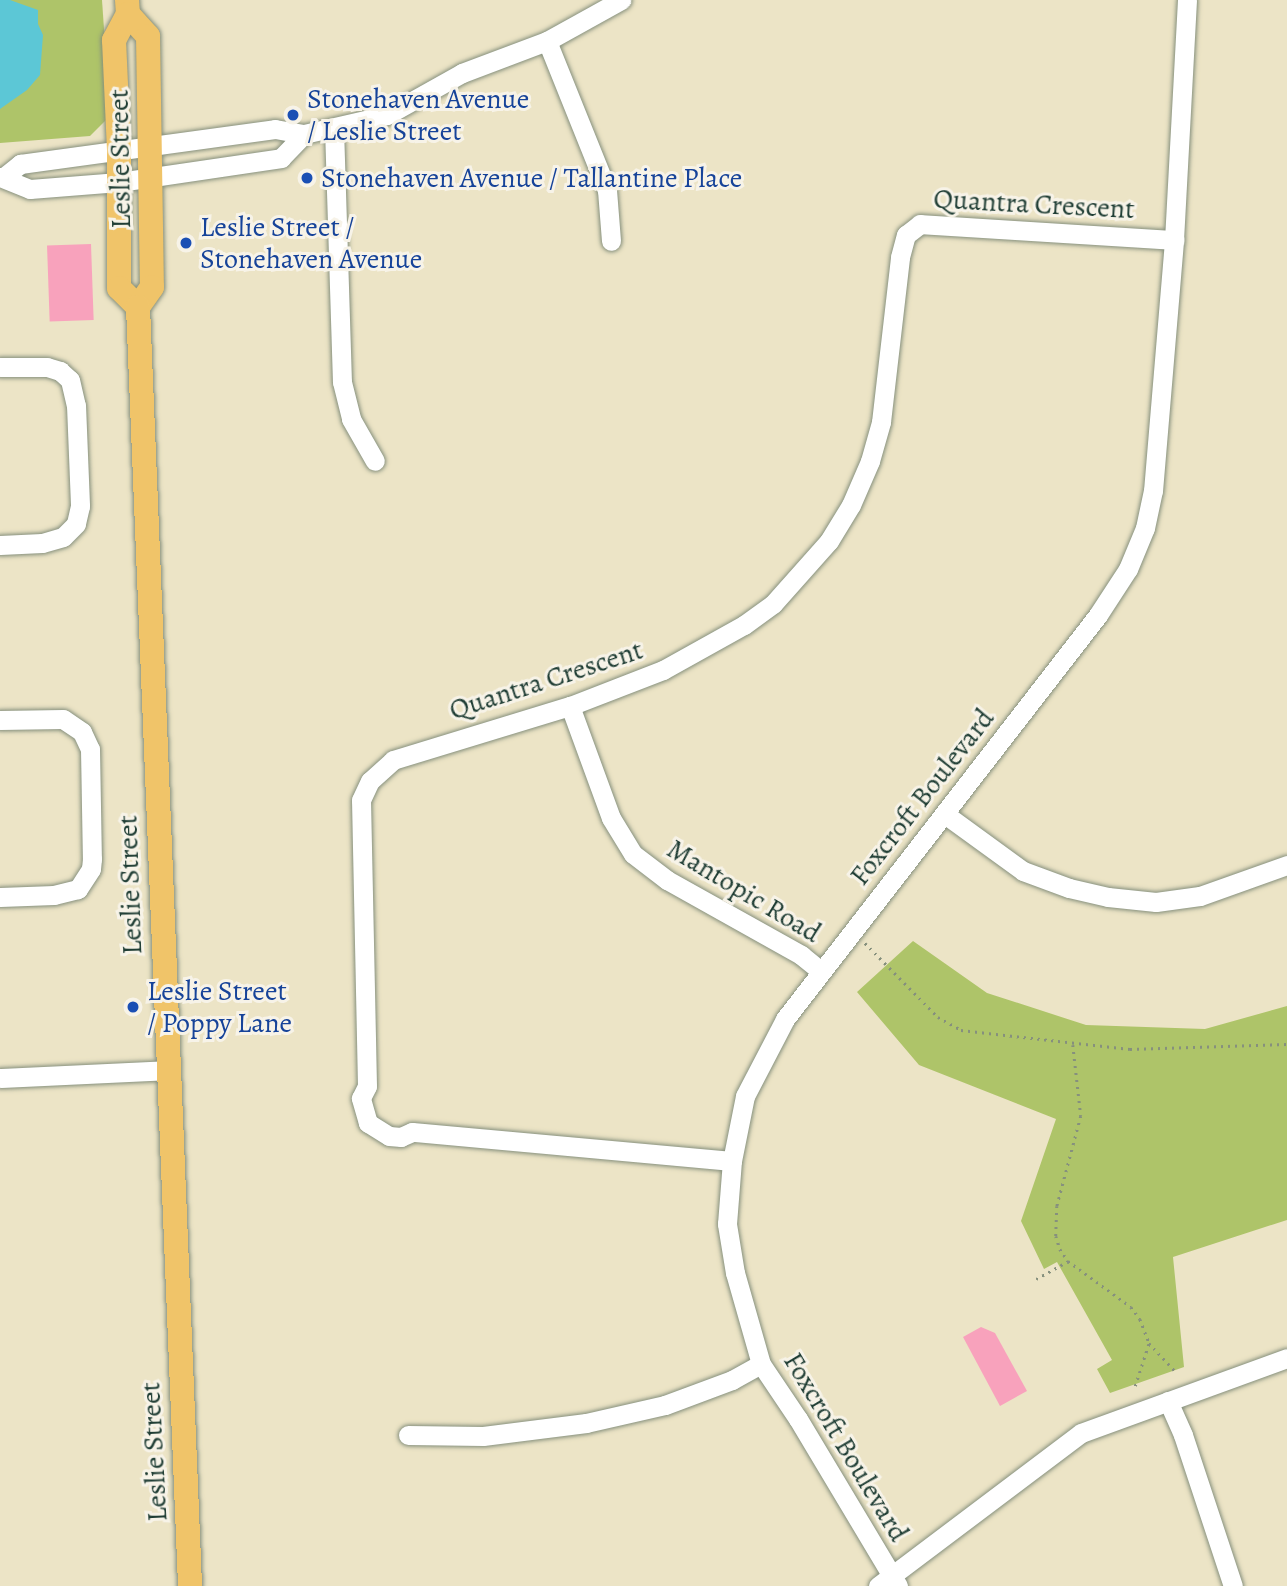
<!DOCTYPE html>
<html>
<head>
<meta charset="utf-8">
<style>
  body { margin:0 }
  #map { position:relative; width:1287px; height:1586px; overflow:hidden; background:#ece4c6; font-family:Alegreya,serif }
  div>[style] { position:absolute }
  .green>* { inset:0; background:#aec469 }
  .water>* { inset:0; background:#5cc7d6 }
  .building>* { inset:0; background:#f8a2bc; transform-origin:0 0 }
  .path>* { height:2.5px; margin-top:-1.25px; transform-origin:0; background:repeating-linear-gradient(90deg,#86907d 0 2px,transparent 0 7px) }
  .roads { filter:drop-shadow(0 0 2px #86907d) drop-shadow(0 0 2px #86907d) }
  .minor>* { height:19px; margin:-9.5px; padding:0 9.5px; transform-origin:9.5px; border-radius:9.5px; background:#fff }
  .major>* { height:24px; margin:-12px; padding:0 12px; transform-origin:12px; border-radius:12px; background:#f0c469 }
  .dots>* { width:19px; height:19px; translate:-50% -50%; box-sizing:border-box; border:4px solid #f7f3e8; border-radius:50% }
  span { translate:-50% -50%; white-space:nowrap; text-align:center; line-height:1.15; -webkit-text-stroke:6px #f7f3e8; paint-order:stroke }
  .transit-label { font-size:28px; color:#164399 }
  .left { translate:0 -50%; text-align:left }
  .street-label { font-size:28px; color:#1f3d34 }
</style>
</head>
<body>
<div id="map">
  <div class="green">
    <div style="clip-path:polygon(0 0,102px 0,110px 116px,90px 136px,0 143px)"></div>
    <div style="clip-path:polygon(913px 941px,987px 993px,1086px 1025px,1205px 1029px,1287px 1006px,1287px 1220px,1173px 1257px,1184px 1367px,1110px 1393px,1097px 1369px,1112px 1360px,1057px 1262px,1044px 1269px,1021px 1221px,1056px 1119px,919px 1065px,857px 992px)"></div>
  </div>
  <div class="water">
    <div style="clip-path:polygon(0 0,10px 0,38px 10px,38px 24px,43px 35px,40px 75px,27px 90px,0 109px)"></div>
  </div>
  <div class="building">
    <div style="left:91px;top:244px;width:76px;height:44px;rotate:88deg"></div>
    <div style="clip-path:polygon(981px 1327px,995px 1333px,1027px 1391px,1000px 1406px,963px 1337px)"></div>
  </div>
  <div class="path">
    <div style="left:865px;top:943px;width:104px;rotate:45.4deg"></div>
    <div style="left:938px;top:1017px;width:26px;rotate:29deg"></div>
    <div style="left:961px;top:1030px;width:170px;rotate:6.4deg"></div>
    <div style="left:1130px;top:1049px;width:157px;rotate:-1.8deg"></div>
    <div style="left:1073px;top:1045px;width:71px;rotate:83.6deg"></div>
    <div style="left:1081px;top:1116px;width:93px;rotate:104.9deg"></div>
    <div style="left:1057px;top:1206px;width:30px;rotate:92deg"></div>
    <div style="left:1056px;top:1236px;width:14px;rotate:73deg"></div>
    <div style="left:1060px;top:1249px;width:14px;rotate:56deg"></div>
    <div style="left:1068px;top:1261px;width:78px;rotate:36.1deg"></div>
    <div style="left:1131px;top:1307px;width:15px;rotate:53deg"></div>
    <div style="left:1140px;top:1319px;width:26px;rotate:69deg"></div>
    <div style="left:1149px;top:1343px;width:38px;rotate:47deg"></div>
    <div style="left:1036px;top:1279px;width:37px;rotate:-29deg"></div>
    <div style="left:1135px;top:1386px;width:45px;rotate:-72deg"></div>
  </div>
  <div class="roads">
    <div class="minor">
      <div style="left:547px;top:41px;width:161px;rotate:68.1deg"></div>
      <div style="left:607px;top:190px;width:51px;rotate:85.5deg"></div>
      <div style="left:334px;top:128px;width:254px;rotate:88.2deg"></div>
      <div style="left:342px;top:382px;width:38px;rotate:76deg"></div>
      <div style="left:351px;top:419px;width:48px;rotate:60.3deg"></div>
      <div style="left:0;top:177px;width:32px;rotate:22deg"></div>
      <div style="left:30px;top:189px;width:89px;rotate:-4.5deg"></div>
      <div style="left:119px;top:182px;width:164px;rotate:-8.4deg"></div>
      <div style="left:281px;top:158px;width:33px;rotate:-46deg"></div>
      <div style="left:4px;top:177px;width:21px;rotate:-39deg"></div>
      <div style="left:20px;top:164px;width:257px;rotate:-7.8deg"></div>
      <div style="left:275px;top:129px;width:29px;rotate:10deg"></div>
      <div style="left:304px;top:134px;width:85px;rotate:-12.9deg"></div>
      <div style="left:387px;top:115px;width:86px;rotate:-29.2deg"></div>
      <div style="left:462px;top:73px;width:91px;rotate:-20.6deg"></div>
      <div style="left:547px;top:41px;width:85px;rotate:-29deg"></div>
      <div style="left:0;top:367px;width:47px"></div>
      <div style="left:47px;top:367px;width:14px;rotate:17deg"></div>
      <div style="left:60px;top:371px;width:13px;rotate:42deg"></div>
      <div style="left:70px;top:380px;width:26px;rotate:77deg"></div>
      <div style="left:76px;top:405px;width:101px;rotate:87.7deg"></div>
      <div style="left:80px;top:506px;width:18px;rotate:103deg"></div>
      <div style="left:76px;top:524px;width:18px;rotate:135deg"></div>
      <div style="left:63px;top:537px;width:22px;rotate:164deg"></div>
      <div style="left:42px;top:543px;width:42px;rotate:177.3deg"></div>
      <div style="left:570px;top:706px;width:119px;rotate:69.9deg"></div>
      <div style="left:611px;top:818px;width:42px;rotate:58.6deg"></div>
      <div style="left:633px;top:854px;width:43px;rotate:37.4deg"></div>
      <div style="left:667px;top:880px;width:154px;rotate:29.2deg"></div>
      <div style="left:801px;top:955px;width:26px;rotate:39deg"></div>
      <div style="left:0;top:720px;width:63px;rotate:-0.9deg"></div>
      <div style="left:63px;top:719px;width:23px;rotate:34deg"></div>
      <div style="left:82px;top:732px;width:19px;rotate:65deg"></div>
      <div style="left:90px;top:749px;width:110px;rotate:89deg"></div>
      <div style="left:92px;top:859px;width:10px;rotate:96deg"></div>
      <div style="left:91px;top:869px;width:24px;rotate:123deg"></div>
      <div style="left:78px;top:889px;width:25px;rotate:166deg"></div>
      <div style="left:54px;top:895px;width:54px;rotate:177.9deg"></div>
      <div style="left:946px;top:815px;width:95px;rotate:36deg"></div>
      <div style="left:1023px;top:871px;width:49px;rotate:20.3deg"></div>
      <div style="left:1069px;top:888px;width:40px;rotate:13deg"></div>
      <div style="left:1108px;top:897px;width:48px;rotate:5.9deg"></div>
      <div style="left:1156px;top:902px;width:44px;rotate:-7.8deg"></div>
      <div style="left:1200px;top:896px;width:92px;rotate:-19.6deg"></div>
      <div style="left:0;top:1078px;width:167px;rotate:-2.7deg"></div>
      <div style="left:732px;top:1161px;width:321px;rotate:-174.8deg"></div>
      <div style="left:412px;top:1132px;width:12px;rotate:156deg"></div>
      <div style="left:401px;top:1137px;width:12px;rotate:-175deg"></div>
      <div style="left:389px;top:1136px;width:25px;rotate:-148deg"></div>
      <div style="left:368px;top:1123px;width:26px;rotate:-106deg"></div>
      <div style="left:361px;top:1098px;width:13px;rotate:-63deg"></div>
      <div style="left:367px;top:1086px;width:286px;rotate:-91.2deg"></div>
      <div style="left:361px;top:800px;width:21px;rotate:-65deg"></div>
      <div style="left:370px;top:781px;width:31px;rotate:-42deg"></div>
      <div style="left:393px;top:760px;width:185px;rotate:-17deg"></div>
      <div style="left:570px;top:706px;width:100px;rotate:-21.2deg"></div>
      <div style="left:663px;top:670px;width:93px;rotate:-29.1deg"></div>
      <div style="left:744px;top:625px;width:36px;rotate:-36deg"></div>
      <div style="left:773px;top:604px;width:84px;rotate:-48.4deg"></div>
      <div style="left:829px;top:541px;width:42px;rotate:-58.6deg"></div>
      <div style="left:851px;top:505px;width:48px;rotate:-66.6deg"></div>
      <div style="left:870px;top:461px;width:41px;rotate:-74.2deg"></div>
      <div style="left:881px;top:422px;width:166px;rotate:-83.4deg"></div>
      <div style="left:900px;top:257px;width:23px;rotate:-75deg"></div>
      <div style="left:906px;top:235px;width:18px;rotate:-38deg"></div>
      <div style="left:920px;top:224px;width:255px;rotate:3.6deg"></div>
      <div style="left:1168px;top:1401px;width:37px;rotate:66deg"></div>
      <div style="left:1183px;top:1435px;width:159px;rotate:71.7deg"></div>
      <div style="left:408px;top:1435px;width:75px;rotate:0.8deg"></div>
      <div style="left:483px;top:1436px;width:104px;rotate:-7.2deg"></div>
      <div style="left:586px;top:1423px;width:81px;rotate:-12.8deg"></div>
      <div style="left:665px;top:1405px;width:72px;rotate:-20.5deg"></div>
      <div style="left:732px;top:1380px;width:33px;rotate:-29deg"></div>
      <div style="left:878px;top:1586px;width:254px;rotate:-37deg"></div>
      <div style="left:1081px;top:1433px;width:219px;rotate:-20deg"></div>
      <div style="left:898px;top:1586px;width:195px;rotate:-120.9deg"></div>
      <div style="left:798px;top:1419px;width:66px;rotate:-123.9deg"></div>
      <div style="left:761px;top:1364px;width:95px;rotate:-105.9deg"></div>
      <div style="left:735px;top:1273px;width:50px;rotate:-99.3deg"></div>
      <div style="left:727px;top:1224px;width:63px;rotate:-85.5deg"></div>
      <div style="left:732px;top:1161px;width:66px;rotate:-78.7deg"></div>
      <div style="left:745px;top:1096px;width:87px;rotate:-62.5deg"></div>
      <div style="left:785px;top:1019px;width:511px;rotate:-52.23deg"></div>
      <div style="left:1098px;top:615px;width:55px;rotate:-56.9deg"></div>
      <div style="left:1128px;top:569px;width:44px;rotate:-67.5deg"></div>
      <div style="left:1145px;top:528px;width:38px;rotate:-78deg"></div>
      <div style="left:1153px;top:491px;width:252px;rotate:-85.2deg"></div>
      <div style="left:1174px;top:240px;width:240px;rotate:-86.9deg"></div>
    </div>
    <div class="major">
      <div style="left:127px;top:0;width:14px;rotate:86deg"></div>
      <div style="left:128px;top:14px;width:30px;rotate:118deg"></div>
      <div style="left:114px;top:40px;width:110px;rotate:87.4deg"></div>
      <div style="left:119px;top:150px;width:138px;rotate:90deg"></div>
      <div style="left:119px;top:288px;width:27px;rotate:45deg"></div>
      <div style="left:128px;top:14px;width:30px;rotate:48deg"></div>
      <div style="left:148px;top:36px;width:251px;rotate:89.1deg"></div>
      <div style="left:152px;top:287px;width:24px;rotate:125deg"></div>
      <div style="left:138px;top:307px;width:1280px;rotate:87.67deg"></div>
    </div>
  </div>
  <div class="dots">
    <div style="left:293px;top:115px;background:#1a4fb4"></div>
    <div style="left:307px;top:178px;background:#1a4fb4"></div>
    <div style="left:186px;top:243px;background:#1a4fb4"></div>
    <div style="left:133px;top:1007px;background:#1a4fb4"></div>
  </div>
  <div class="transit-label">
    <span class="left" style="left:307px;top:115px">Stonehaven Avenue<br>/ Leslie Street</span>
    <span class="left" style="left:321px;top:178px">Stonehaven Avenue / Tallantine Place</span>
    <span class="left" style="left:200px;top:243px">Leslie Street /<br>Stonehaven Avenue</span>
    <span class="left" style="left:147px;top:1007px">Leslie Street<br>/ Poppy Lane</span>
  </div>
  <div class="street-label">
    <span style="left:120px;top:159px;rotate:-91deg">Leslie Street</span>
    <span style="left:1034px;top:204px;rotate:3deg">Quantra Crescent</span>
    <span style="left:546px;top:680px;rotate:-18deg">Quantra Crescent</span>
    <span style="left:922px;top:797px;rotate:-52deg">Foxcroft Boulevard</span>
    <span style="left:130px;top:885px;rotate:-92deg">Leslie Street</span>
    <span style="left:744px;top:891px;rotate:31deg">Mantopic Road</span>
    <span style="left:846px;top:1447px;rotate:59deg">Foxcroft Boulevard</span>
    <span style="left:154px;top:1452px;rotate:-93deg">Leslie Street</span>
  </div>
</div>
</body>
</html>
